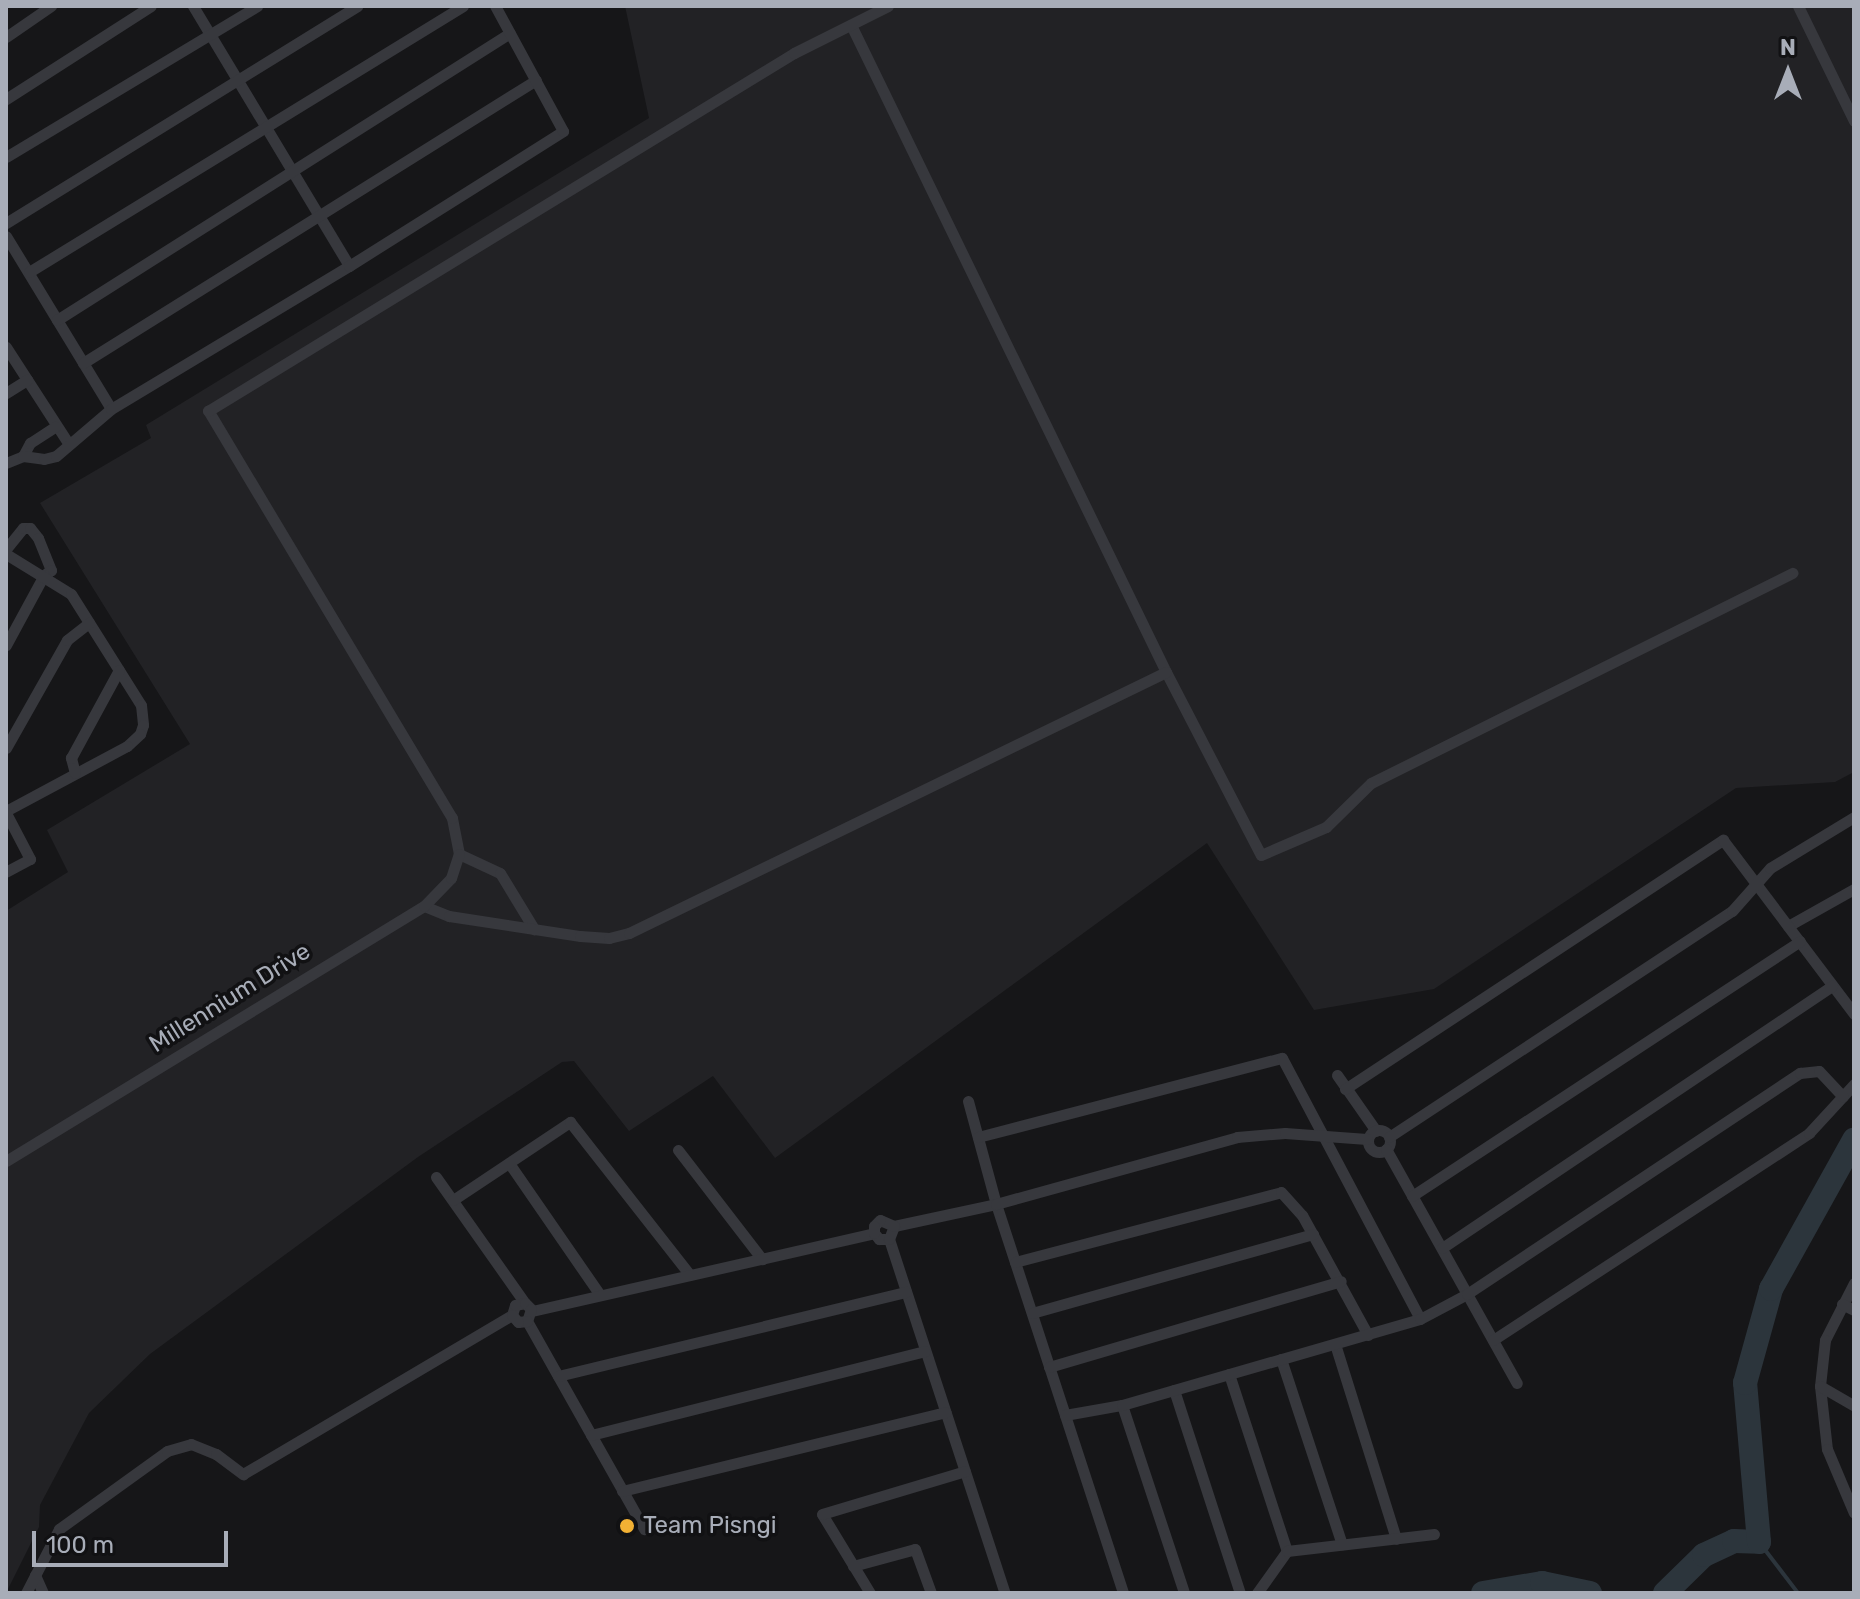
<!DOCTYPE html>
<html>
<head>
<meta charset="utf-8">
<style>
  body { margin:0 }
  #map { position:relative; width:1860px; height:1599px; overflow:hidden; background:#161618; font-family:Rubik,sans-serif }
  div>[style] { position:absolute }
  .built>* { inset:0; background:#222225 }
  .stream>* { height:4px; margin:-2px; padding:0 2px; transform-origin:2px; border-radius:2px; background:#2c353c }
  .river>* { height:24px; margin:-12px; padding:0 12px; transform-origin:12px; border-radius:12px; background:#2c353c }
  .street>* { height:11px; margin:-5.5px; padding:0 5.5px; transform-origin:5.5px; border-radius:5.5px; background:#37383d }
  .street>.ring { margin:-5.5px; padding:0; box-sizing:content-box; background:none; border:11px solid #37383d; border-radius:50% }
  .dots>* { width:22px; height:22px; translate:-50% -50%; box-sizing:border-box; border:4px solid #111113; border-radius:50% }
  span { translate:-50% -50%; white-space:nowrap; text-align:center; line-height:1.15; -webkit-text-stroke:7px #111113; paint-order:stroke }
  .street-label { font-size:24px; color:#a8adb8 }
  .poi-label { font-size:24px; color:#a8adb8 }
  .left { translate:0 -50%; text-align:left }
  .frame { position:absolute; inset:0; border:8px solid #a8adb8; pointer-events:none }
  .north { position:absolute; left:1748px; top:32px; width:80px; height:80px; -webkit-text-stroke:6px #111113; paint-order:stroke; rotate:0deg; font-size:22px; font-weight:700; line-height:32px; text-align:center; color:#a8adb8 }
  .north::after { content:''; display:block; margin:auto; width:28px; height:36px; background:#a8adb8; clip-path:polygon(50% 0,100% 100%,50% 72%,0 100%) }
  .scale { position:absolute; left:32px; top:1531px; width:196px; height:36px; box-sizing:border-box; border:4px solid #a8adb8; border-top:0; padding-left:10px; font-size:24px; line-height:28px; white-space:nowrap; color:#a8adb8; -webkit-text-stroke:6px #111113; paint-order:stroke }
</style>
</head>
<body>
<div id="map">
  <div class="built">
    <div style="clip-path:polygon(625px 6px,1854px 6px,1854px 772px,1835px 782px,1736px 788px,1434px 989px,1314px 1010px,1207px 843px,775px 1158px,713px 1076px,629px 1131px,574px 1061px,562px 1062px,418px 1157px,150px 1354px,89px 1413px,40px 1505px,39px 1527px,6px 1593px,6px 911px,68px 872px,47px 830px,190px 744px,40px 503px,151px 438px,146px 425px,649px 118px)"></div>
  </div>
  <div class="stream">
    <div style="left:1759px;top:1542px;width:64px;rotate:52.6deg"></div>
  </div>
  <div class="river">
    <div style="left:1483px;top:1593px;width:60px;rotate:-9.6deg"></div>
    <div style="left:1542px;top:1583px;width:49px;rotate:11.8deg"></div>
    <div style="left:1665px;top:1593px;width:54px;rotate:-44.3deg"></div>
    <div style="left:1704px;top:1555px;width:33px;rotate:-25deg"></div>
    <div style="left:1734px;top:1541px;width:25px;rotate:2deg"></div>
    <div style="left:1759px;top:1542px;width:160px;rotate:-95deg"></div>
    <div style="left:1745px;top:1383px;width:98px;rotate:-74.5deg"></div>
    <div style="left:1771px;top:1289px;width:171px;rotate:-60.9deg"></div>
  </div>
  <div class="street">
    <div style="left:193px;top:6px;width:303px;rotate:59deg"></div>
    <div style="left:1798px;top:6px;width:128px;rotate:64deg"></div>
    <div style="left:851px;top:25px;width:720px;rotate:64.04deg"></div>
    <div style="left:1166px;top:672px;width:206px;rotate:62.6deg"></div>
    <div style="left:1261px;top:855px;width:71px;rotate:-23.3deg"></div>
    <div style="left:1326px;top:827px;width:63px;rotate:-44.4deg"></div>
    <div style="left:1371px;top:783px;width:471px;rotate:-26.5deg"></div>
    <div style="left:6px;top:37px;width:55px;rotate:-34.6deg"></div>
    <div style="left:6px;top:99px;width:172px;rotate:-32.7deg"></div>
    <div style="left:6px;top:157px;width:293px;rotate:-31deg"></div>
    <div style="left:6px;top:223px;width:413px;rotate:-31.7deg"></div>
    <div style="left:6px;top:236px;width:202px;rotate:58.7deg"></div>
    <div style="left:29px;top:272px;width:509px;rotate:-31.5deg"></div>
    <div style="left:57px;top:320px;width:536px;rotate:-32.36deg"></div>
    <div style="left:6px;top:347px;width:114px;rotate:57.1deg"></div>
    <div style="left:83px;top:363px;width:534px;rotate:-31.99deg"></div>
    <div style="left:6px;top:393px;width:25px;rotate:-32deg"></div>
    <div style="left:23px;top:456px;width:15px;rotate:-62deg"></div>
    <div style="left:30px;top:443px;width:30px;rotate:-33deg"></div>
    <div style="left:6px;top:463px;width:18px;rotate:-22deg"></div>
    <div style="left:23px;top:456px;width:21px;rotate:8deg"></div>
    <div style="left:44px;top:459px;width:12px;rotate:-14deg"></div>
    <div style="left:56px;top:456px;width:72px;rotate:-40.5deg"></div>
    <div style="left:111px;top:409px;width:278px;rotate:-31deg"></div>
    <div style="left:349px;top:266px;width:253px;rotate:-32.2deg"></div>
    <div style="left:563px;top:131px;width:142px;rotate:-118.5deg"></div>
    <div style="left:6px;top:549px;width:27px;rotate:-51deg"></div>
    <div style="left:23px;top:528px;width:7px"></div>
    <div style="left:30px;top:528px;width:13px;rotate:51deg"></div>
    <div style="left:38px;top:538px;width:35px;rotate:68deg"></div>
    <div style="left:51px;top:570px;width:9px;rotate:144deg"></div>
    <div style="left:44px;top:575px;width:80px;rotate:118.5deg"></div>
    <div style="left:6px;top:554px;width:76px;rotate:31.6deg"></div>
    <div style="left:71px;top:594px;width:131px;rotate:57.8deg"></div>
    <div style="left:141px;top:705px;width:20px;rotate:84deg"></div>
    <div style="left:143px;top:725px;width:9px;rotate:108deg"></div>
    <div style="left:140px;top:734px;width:18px;rotate:137deg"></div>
    <div style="left:127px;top:746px;width:137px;rotate:151.8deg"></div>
    <div style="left:6px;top:748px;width:124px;rotate:-60.5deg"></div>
    <div style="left:67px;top:640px;width:28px;rotate:-38deg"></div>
    <div style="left:75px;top:773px;width:16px;rotate:-105deg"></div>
    <div style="left:71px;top:758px;width:100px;rotate:-61.4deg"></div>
    <div style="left:6px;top:813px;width:52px;rotate:62.4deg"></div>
    <div style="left:30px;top:859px;width:27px;rotate:152deg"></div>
    <div style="left:459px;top:854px;width:37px;rotate:-101deg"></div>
    <div style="left:452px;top:818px;width:475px;rotate:-120.9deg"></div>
    <div style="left:208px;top:411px;width:687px;rotate:-31.42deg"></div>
    <div style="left:794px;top:53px;width:105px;rotate:-26.6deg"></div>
    <div style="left:459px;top:854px;width:45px;rotate:24.9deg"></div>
    <div style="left:500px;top:873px;width:66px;rotate:58.7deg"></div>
    <div style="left:424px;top:906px;width:27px;rotate:22deg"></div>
    <div style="left:449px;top:916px;width:133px;rotate:8.7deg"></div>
    <div style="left:580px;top:936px;width:29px;rotate:4deg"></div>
    <div style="left:609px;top:938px;width:21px;rotate:-14deg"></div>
    <div style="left:629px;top:933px;width:597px;rotate:-25.92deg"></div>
    <div style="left:1788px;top:926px;width:76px;rotate:-29.3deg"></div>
    <div style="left:1337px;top:1075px;width:68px;rotate:55.1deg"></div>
    <div style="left:1345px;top:1089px;width:453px;rotate:-33.4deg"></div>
    <div style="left:1723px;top:840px;width:218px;rotate:53deg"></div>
    <div style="left:968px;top:1101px;width:107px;rotate:74.8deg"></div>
    <div style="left:996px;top:1204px;width:409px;rotate:71.9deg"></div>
    <div class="ring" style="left:1368px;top:1130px;width:11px;height:11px"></div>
    <div style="left:978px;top:1137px;width:314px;rotate:-14.6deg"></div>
    <div style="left:1282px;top:1058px;width:295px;rotate:62.1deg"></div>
    <div style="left:1389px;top:1137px;width:411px;rotate:-33.4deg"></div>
    <div style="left:1732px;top:911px;width:57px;rotate:-48.5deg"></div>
    <div style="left:1770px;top:868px;width:98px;rotate:-31.3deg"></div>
    <div style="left:1386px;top:1149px;width:268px;rotate:60.8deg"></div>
    <div style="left:678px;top:1150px;width:138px;rotate:52.4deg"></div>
    <div style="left:6px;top:1161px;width:490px;rotate:-31.4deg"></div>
    <div style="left:424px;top:906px;width:39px;rotate:-46deg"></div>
    <div style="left:451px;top:878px;width:25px;rotate:-72deg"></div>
    <div style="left:509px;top:1163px;width:160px;rotate:55.4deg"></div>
    <div style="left:436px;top:1177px;width:154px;rotate:54.8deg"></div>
    <div style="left:1412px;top:1196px;width:464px;rotate:-33.3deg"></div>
    <div style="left:453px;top:1200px;width:141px;rotate:-33.7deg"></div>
    <div style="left:570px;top:1122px;width:194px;rotate:51.9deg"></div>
    <div style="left:894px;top:1226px;width:104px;rotate:-12.2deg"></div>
    <div style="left:996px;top:1204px;width:250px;rotate:-15.5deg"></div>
    <div style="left:1237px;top:1137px;width:48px;rotate:-4.8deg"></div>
    <div style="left:1285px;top:1133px;width:82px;rotate:4.2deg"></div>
    <div style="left:889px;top:1239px;width:373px;rotate:71.9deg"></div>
    <div style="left:1442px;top:1248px;width:470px;rotate:-33.9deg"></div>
    <div style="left:1015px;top:1262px;width:275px;rotate:-14.7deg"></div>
    <div style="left:1281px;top:1192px;width:31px;rotate:48deg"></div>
    <div style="left:1302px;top:1215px;width:137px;rotate:61.2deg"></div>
    <div style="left:1854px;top:1283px;width:64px;rotate:117deg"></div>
    <div style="left:1825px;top:1340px;width:46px;rotate:96.2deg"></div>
    <div style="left:1820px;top:1386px;width:63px;rotate:83.7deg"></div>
    <div style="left:1827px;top:1449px;width:69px;rotate:67.1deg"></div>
    <div style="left:1842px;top:1304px;width:13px;rotate:27deg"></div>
    <div style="left:532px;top:1311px;width:351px;rotate:-12.8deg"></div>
    <div style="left:874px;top:1233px;width:8px;rotate:50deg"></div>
    <div style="left:879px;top:1239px;width:10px"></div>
    <div style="left:889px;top:1239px;width:14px;rotate:-69deg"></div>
    <div style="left:894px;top:1226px;width:15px;rotate:-157deg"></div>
    <div style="left:880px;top:1220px;width:8px;rotate:135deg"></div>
    <div style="left:874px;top:1226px;width:7px;rotate:90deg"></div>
    <div style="left:1032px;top:1313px;width:292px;rotate:-15.7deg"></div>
    <div style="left:527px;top:1321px;width:239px;rotate:60.6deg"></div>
    <div style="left:1493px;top:1340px;width:378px;rotate:-33.2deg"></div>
    <div style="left:1809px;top:1133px;width:67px;rotate:-47.4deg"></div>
    <div style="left:1335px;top:1344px;width:204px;rotate:72.6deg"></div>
    <div style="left:1281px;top:1359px;width:195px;rotate:71.8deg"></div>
    <div style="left:1049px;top:1367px;width:304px;rotate:-16.4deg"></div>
    <div style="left:1229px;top:1374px;width:186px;rotate:71.9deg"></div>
    <div style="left:558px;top:1376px;width:358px;rotate:-13.6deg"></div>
    <div style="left:1820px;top:1386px;width:39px;rotate:30deg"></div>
    <div style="left:1174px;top:1390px;width:213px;rotate:72deg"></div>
    <div style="left:1122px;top:1405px;width:198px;rotate:71.7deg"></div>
    <div style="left:1065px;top:1415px;width:58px;rotate:-10deg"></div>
    <div style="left:1122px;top:1405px;width:310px;rotate:-16.1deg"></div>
    <div style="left:1420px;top:1319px;width:53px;rotate:-28deg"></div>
    <div style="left:1467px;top:1294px;width:400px;rotate:-33.6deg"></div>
    <div style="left:1800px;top:1073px;width:19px;rotate:-6deg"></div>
    <div style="left:1819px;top:1071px;width:35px;rotate:47deg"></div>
    <div style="left:591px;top:1435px;width:344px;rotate:-14.1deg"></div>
    <div style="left:622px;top:1491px;width:333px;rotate:-13.7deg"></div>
    <div style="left:853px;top:1566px;width:64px;rotate:-15.3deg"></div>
    <div style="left:915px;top:1549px;width:47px;rotate:70deg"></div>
    <div style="left:35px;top:1575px;width:20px;rotate:66deg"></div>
    <div style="left:26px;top:1593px;width:72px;rotate:-62.7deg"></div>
    <div style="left:59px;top:1529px;width:133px;rotate:-35.8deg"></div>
    <div style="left:167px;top:1451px;width:25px;rotate:-16deg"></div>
    <div style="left:191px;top:1444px;width:27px;rotate:22deg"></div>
    <div style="left:216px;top:1454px;width:34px;rotate:37deg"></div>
    <div style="left:243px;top:1474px;width:312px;rotate:-30.6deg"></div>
    <div style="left:512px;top:1315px;width:10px;rotate:-73deg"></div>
    <div style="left:515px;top:1305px;width:10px;rotate:-11deg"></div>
    <div style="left:525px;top:1303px;width:8px;rotate:45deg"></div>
    <div style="left:531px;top:1309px;width:13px;rotate:108deg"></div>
    <div style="left:527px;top:1321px;width:9px;rotate:174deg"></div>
    <div style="left:518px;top:1322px;width:9px;rotate:-131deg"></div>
    <div style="left:870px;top:1593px;width:92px;rotate:-121.3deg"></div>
    <div style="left:822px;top:1514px;width:149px;rotate:-16.7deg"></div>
    <div style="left:1257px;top:1593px;width:52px;rotate:-54.5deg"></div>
    <div style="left:1287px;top:1551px;width:148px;rotate:-6.6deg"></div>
  </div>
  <div class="dots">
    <div style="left:627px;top:1526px;background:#f2b134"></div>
  </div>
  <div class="street-label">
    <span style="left:230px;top:998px;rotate:-32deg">Millennium Drive</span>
  </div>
  <div class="poi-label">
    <span class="left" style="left:643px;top:1526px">Team Pisngi</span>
  </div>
  <div class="frame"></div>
  <div class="north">N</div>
  <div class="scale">100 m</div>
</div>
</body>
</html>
